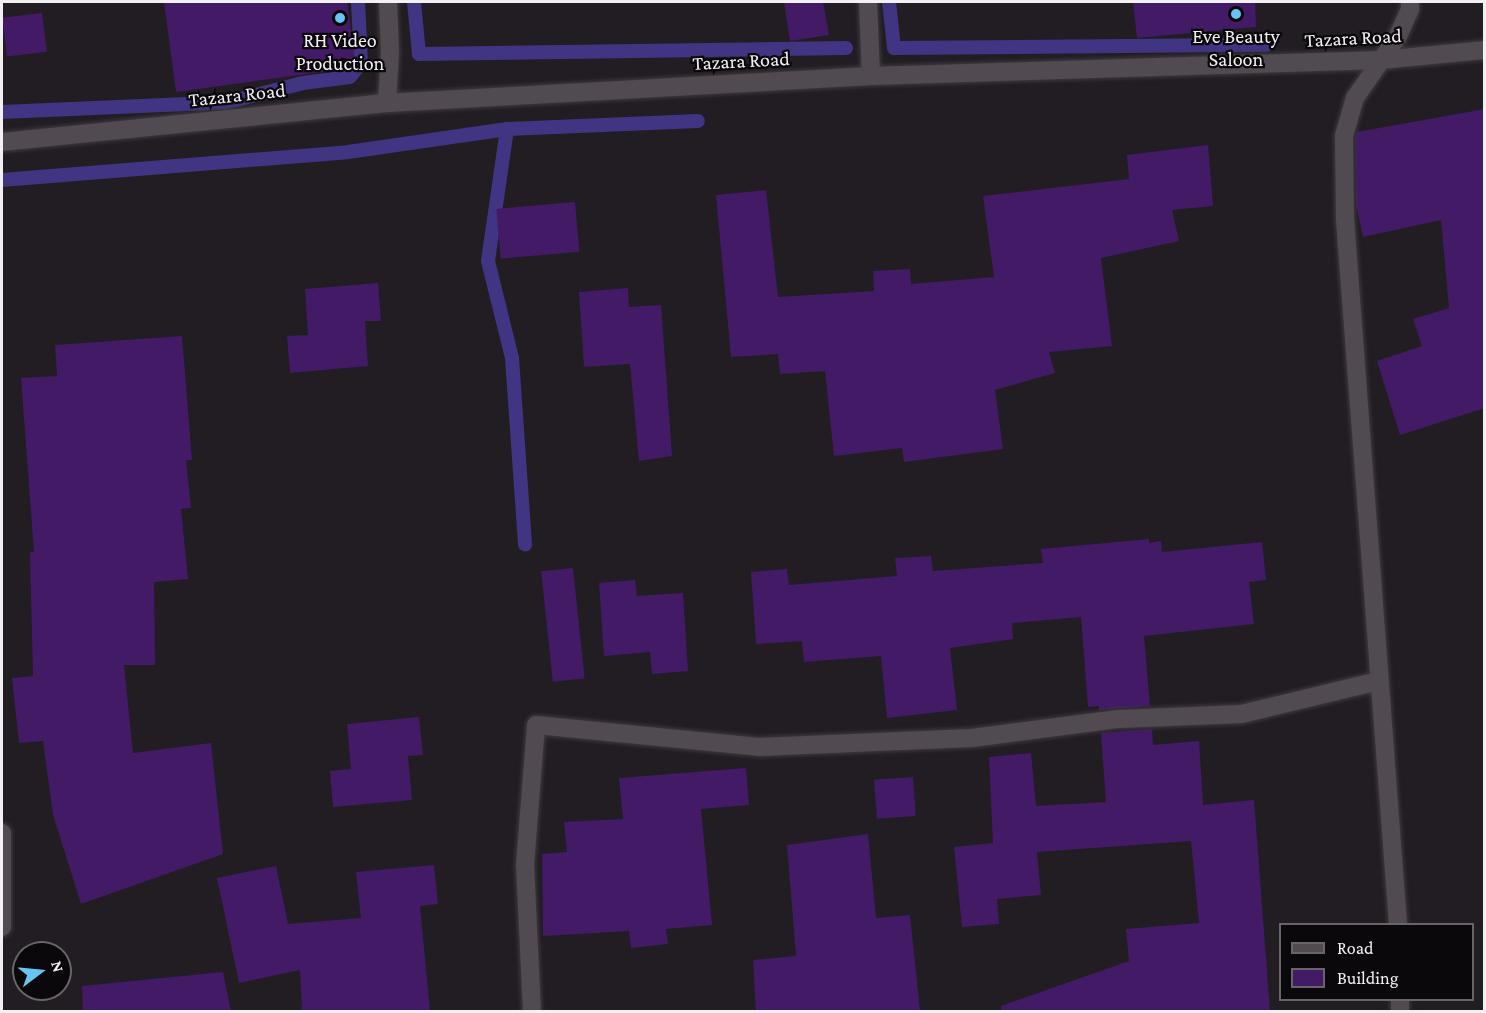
<!DOCTYPE html>
<html>
<head>
<meta charset="utf-8">
<style>
  body { margin:0 }
  #map { position:relative; width:1486px; height:1013px; overflow:hidden; background:#221d22; font-family:"Crimson Pro",serif }
  div>[style] { position:absolute }
  .stream>* { height:14px; margin:-7px; padding:0 7px; transform-origin:7px; border-radius:7px; background:#413483 }
  .building>* { inset:0; background:#431a66; transform-origin:0 0 }
  .roads { filter:drop-shadow(0 0 2px #3e3a3f) drop-shadow(0 0 2px #3e3a3f) }
  .minor>* { height:18px; margin:-9px; padding:0 9px; transform-origin:9px; border-radius:9px; background:#514a51 }
  .dots>* { width:16px; height:16px; translate:-50% -50%; box-sizing:border-box; border:3px solid #0a080a; border-radius:50% }
  span { translate:-50% -50%; white-space:nowrap; text-align:center; line-height:1.15; -webkit-text-stroke:4.5px #0a080a; paint-order:stroke }
  .poi-label { font-size:20px; color:#f3f0f4 }
  .street-label { font-size:20px; color:#f3f0f4 }
  .frame { position:absolute; inset:0; border:3px solid #f3f0f4; pointer-events:none }
  .legend { position:absolute; left:1279px; top:923px; width:195px; height:78px; box-sizing:border-box; background:#0a080a; border:2px solid #676568; margin:0; padding:8px 10px; list-style:none; font-size:18px; color:#f3f0f4 }
  .legend li { display:flex; align-items:center; gap:12px; height:30px }
  .legend b { width:30px; border:2px solid #676568 }
  .north { position:absolute; left:12px; top:941px; width:60px; height:60px; box-sizing:border-box; background:#0a080a; border:2px solid #676568; border-radius:50%; rotate:74deg; font-size:16px; font-weight:700; line-height:24px; text-align:center; color:#f3f0f4 }
  .north::after { content:''; display:block; margin:auto; width:21px; height:27px; background:#68c4f0; clip-path:polygon(50% 0,100% 100%,50% 72%,0 100%) }
</style>
</head>
<body>
<div id="map">
  <div class="stream">
    <div style="left:414px;top:2px;width:52px;rotate:84.5deg"></div>
    <div style="left:419px;top:54px;width:427px;rotate:-0.8deg"></div>
    <div style="left:889px;top:2px;width:46px;rotate:83.8deg"></div>
    <div style="left:894px;top:48px;width:373px;rotate:-0.5deg"></div>
    <div style="left:2px;top:112px;width:226px;rotate:-2.5deg"></div>
    <div style="left:228px;top:102px;width:77px;rotate:-14.2deg"></div>
    <div style="left:303px;top:83px;width:47px;rotate:-7.3deg"></div>
    <div style="left:350px;top:77px;width:18px;rotate:-52deg"></div>
    <div style="left:361px;top:63px;width:61px;rotate:-92.8deg"></div>
    <div style="left:507px;top:129px;width:133px;rotate:98.2deg"></div>
    <div style="left:488px;top:261px;width:100px;rotate:76.1deg"></div>
    <div style="left:512px;top:358px;width:187px;rotate:86deg"></div>
    <div style="left:2px;top:180px;width:347px;rotate:-4.6deg"></div>
    <div style="left:348px;top:152px;width:161px;rotate:-8.2deg"></div>
    <div style="left:507px;top:129px;width:191px;rotate:-2.4deg"></div>
  </div>
  <div class="building">
    <div style="clip-path:polygon(164px 2px,347px 2px,356px 67px,176px 92px)"></div>
    <div style="clip-path:polygon(784px 2px,823px 2px,829px 35px,790px 41px)"></div>
    <div style="clip-path:polygon(1133px 2px,1255px 2px,1256px 27px,1137px 38px)"></div>
    <div style="left:42px;top:13px;width:39px;height:40px;rotate:83deg"></div>
    <div style="clip-path:polygon(1485px 109px,1485px 408px,1400px 435px,1377px 361px,1422px 346px,1413px 319px,1449px 308px,1441px 220px,1363px 237px,1356px 205px,1355px 138px,1357px 132px)"></div>
    <div style="clip-path:polygon(1208px 145px,1213px 206px,1172px 210px,1179px 241px,1101px 258px,1112px 346px,1049px 352px,1055px 373px,995px 390px,1003px 449px,904px 462px,902px 448px,834px 456px,825px 371px,780px 374px,778px 354px,731px 357px,716px 195px,766px 190px,778px 297px,874px 291px,873px 271px,910px 269px,911px 284px,994px 277px,983px 196px,1129px 179px,1127px 155px)"></div>
    <div style="left:575px;top:202px;width:50px;height:79px;rotate:85deg"></div>
    <div style="clip-path:polygon(378px 283px,381px 321px,365px 321px,368px 366px,290px 373px,287px 336px,308px 335px,305px 289px)"></div>
    <div style="clip-path:polygon(628px 288px,629px 307px,661px 305px,672px 456px,639px 461px,630px 364px,584px 367px,579px 292px)"></div>
    <div style="clip-path:polygon(182px 336px,192px 460px,186px 460px,191px 508px,181px 509px,188px 579px,154px 582px,155px 665px,124px 665px,133px 753px,211px 743px,223px 854px,81px 904px,53px 815px,43px 741px,19px 743px,12px 678px,33px 676px,30px 552px,34px 552px,21px 378px,57px 376px,55px 345px)"></div>
    <div style="clip-path:polygon(1149px 539px,1149px 543px,1161px 541px,1162px 552px,1262px 542px,1266px 580px,1249px 582px,1254px 624px,1144px 636px,1150px 706px,1099px 710px,1099px 706px,1088px 707px,1081px 617px,1012px 623px,1013px 639px,950px 648px,957px 710px,887px 718px,881px 656px,804px 662px,802px 641px,756px 644px,751px 572px,787px 569px,789px 585px,897px 576px,895px 558px,931px 556px,933px 571px,1043px 563px,1041px 549px)"></div>
    <div style="left:573px;top:568px;width:111px;height:32px;rotate:84deg"></div>
    <div style="clip-path:polygon(635px 580px,637px 596px,683px 593px,688px 671px,652px 674px,650px 652px,604px 656px,599px 583px)"></div>
    <div style="clip-path:polygon(419px 717px,423px 755px,408px 756px,412px 800px,333px 807px,330px 771px,351px 769px,347px 724px)"></div>
    <div style="clip-path:polygon(1152px 729px,1153px 745px,1199px 741px,1203px 805px,1254px 800px,1270px 1011px,1002px 1011px,1001px 1006px,1129px 961px,1126px 929px,1199px 923px,1191px 841px,1037px 852px,1041px 895px,997px 899px,999px 924px,962px 927px,954px 847px,993px 843px,989px 757px,1031px 753px,1036px 806px,1106px 802px,1101px 733px)"></div>
    <div style="clip-path:polygon(746px 768px,749px 805px,701px 809px,712px 925px,666px 929px,668px 944px,631px 948px,629px 931px,543px 936px,542px 854px,567px 852px,564px 822px,623px 819px,619px 778px)"></div>
    <div style="left:913px;top:777px;width:39px;height:39px;rotate:86deg"></div>
    <div style="clip-path:polygon(868px 834px,876px 918px,910px 915px,920px 1010px,756px 1011px,753px 960px,796px 956px,787px 845px)"></div>
    <div style="clip-path:polygon(434px 865px,438px 904px,420px 906px,430px 1011px,302px 1011px,300px 970px,239px 983px,217px 878px,276px 866px,288px 924px,361px 918px,356px 872px)"></div>
    <div style="clip-path:polygon(223px 972px,231px 1011px,83px 1011px,82px 986px)"></div>
  </div>
  <div class="roads">
    <div class="minor">
      <div style="left:868px;top:2px;width:74px;rotate:87.7deg"></div>
      <div style="left:387px;top:103px;width:50px;rotate:-86.6deg"></div>
      <div style="left:390px;top:53px;width:51px;rotate:-92.2deg"></div>
      <div style="left:2px;top:142px;width:387px;rotate:-5.8deg"></div>
      <div style="left:387px;top:103px;width:485px;rotate:-3.2deg"></div>
      <div style="left:871px;top:76px;width:510px;rotate:-1.8deg"></div>
      <div style="left:1381px;top:60px;width:103px;rotate:-5.5deg"></div>
      <div style="left:2px;top:833px;width:94px;rotate:90deg"></div>
      <div style="left:1398px;top:924px;width:707px;rotate:-94.3deg"></div>
      <div style="left:1345px;top:219px;width:83px;rotate:-90.7deg"></div>
      <div style="left:1344px;top:136px;width:40px;rotate:-74deg"></div>
      <div style="left:1355px;top:98px;width:75px;rotate:-55.3deg"></div>
      <div style="left:1398px;top:36px;width:30px;rotate:-66deg"></div>
      <div style="left:1410px;top:9px;width:7px;rotate:-90deg"></div>
      <div style="left:1400px;top:1000px;width:12px;rotate:90deg"></div>
      <div style="left:532px;top:1012px;width:147px;rotate:-92.7deg"></div>
      <div style="left:525px;top:865px;width:140px;rotate:-85.5deg"></div>
      <div style="left:536px;top:725px;width:224px;rotate:5.6deg"></div>
      <div style="left:759px;top:747px;width:213px;rotate:-2.4deg"></div>
      <div style="left:972px;top:738px;width:148px;rotate:-7.4deg"></div>
      <div style="left:1119px;top:719px;width:123px;rotate:-2.3deg"></div>
      <div style="left:1242px;top:714px;width:140px;rotate:-13.6deg"></div>
    </div>
  </div>
  <div class="dots">
    <div style="left:1236px;top:14px;background:#68c4f0"></div>
    <div style="left:340px;top:18px;background:#68c4f0"></div>
  </div>
  <div class="poi-label">
    <span style="left:1236px;top:48px">Eve Beauty<br>Saloon</span>
    <span style="left:340px;top:52px">RH Video<br>Production</span>
  </div>
  <div class="street-label">
    <span style="left:1353px;top:38px;rotate:-3deg">Tazara Road</span>
    <span style="left:741px;top:61px;rotate:-3deg">Tazara Road</span>
    <span style="left:237px;top:95px;rotate:-6deg">Tazara Road</span>
  </div>
  <div class="frame"></div>
  <ul class="legend">
  <li><b style="height:8px;background:#514a51"></b>Road</li>
  <li><b style="height:16px;background:#431a66"></b>Building</li>
  </ul>
  <div class="north">N</div>
</div>
</body>
</html>
